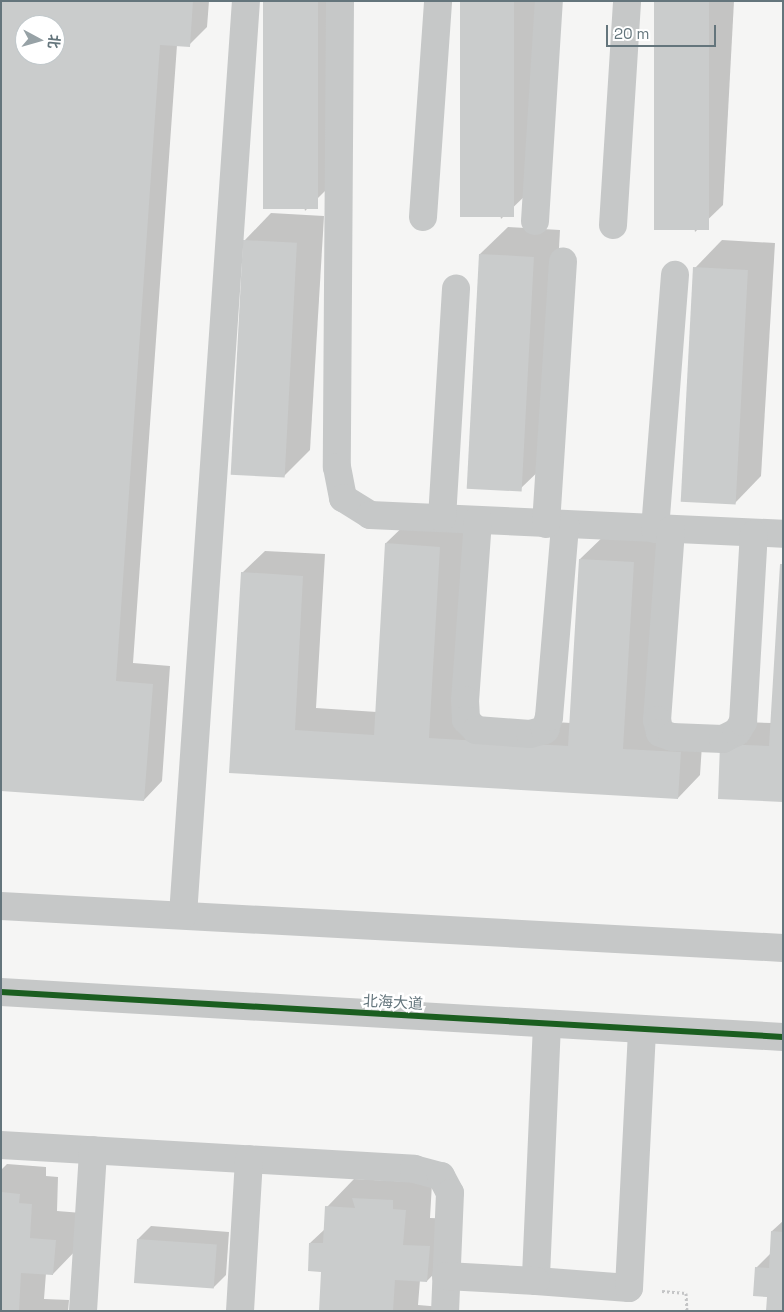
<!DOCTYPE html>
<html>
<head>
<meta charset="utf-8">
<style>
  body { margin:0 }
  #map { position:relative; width:784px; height:1312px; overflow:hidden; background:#f5f5f4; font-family:"Space Grotesk","Noto Sans SC",sans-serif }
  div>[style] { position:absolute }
  .shadow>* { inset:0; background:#0003 }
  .building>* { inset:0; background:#cacccc; transform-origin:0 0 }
  .path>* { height:3px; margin-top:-1.5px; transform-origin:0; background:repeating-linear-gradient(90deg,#c4c5c6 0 2.5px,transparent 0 5px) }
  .minor>* { height:28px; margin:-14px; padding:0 14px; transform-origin:14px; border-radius:14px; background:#c6c8c8 }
  .cycleway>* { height:6px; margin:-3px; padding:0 3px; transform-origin:3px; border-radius:3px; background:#1b5e20 }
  span { translate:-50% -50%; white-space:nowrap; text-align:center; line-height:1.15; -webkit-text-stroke:5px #fff; paint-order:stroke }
  .street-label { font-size:15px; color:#64757c }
  .frame { position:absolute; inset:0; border:2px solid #64757c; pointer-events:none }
  .north { position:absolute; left:15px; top:15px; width:50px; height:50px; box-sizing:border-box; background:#fff; border:1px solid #c1c8cb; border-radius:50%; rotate:96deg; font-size:14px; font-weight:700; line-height:20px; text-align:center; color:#64757c }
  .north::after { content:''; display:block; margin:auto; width:18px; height:22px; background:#97a2a6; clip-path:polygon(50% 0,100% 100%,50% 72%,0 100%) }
  .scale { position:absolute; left:606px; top:25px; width:110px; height:22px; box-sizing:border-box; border:2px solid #64757c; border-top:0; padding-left:6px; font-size:15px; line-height:18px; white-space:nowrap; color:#64757c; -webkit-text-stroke:4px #fff; paint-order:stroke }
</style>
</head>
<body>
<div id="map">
  <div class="shadow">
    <div style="clip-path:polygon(evenodd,1px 1px,209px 1px,207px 27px,189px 45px,177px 45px,133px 663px,170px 666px,162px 781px,144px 800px,1px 790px,1px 1px,25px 25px,55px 25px,55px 55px,25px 55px,25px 25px)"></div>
    <div style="clip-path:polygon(264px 1px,343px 1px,332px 184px,305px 211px)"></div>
    <div style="clip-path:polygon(461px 1px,540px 1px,529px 192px,501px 219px)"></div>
    <div style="clip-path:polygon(656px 1px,734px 1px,723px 205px,695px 232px)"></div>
    <div style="clip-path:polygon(271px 213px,324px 216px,310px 450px,283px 477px,244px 241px)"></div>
    <div style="clip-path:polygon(508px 227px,560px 230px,547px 463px,519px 490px,480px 254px)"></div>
    <div style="clip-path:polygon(722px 240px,775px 243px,761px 476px,734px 504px,695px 268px)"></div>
    <div style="clip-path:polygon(414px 516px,467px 520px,456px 716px,571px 723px,580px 559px,608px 532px,661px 535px,650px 727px,703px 730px,700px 775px,678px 798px,230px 772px,242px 573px,265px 551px,325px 554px,316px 708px,377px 712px,386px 543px)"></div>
    <div style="clip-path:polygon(783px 563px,783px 798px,720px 797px,744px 722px,772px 723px)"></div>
    <div style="clip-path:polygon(7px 1164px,46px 1167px,46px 1176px,58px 1177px,57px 1211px,82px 1213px,80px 1246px,53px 1274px,46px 1273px,44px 1299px,69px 1300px,68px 1311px,1px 1311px,1px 1170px)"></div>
    <div style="clip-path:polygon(354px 1179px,432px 1183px,430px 1218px,456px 1219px,454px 1253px,427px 1281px,420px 1280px,418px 1305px,442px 1307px,442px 1311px,321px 1311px,322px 1271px,310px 1243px,325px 1229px,327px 1207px)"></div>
    <div style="clip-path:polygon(783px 1221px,783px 1311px,768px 1296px,756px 1268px,771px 1253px,772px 1231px)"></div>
    <div style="clip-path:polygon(151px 1226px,229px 1232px,226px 1275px,213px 1288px,138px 1239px)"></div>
  </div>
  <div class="building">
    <div style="clip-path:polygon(evenodd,1px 1px,193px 1px,190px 47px,160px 45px,116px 681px,153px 684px,144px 801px,1px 791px,1px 1px,25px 25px,55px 25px,55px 55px,25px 55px,25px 25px)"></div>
    <div style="left:263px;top:1px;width:55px;height:208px"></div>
    <div style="left:460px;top:1px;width:54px;height:216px"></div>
    <div style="left:654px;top:1px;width:55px;height:229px"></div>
    <div style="left:243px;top:240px;width:54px;height:235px;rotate:3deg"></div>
    <div style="left:479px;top:254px;width:55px;height:235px;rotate:3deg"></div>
    <div style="left:693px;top:267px;width:55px;height:235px;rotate:3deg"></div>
    <div style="clip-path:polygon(385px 543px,440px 547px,429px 738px,568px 746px,579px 559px,634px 562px,623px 749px,681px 752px,678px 799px,229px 773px,241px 572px,303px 576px,295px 730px,374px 735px)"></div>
    <div style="clip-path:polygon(780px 564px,783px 564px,783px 802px,718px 799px,720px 744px,769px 746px)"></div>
    <div style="clip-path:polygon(1px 1192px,20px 1194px,19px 1203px,32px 1204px,30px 1238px,56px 1240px,53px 1275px,21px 1273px,19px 1311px,1px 1311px)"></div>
    <div style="clip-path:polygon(352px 1198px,393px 1200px,393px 1209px,406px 1210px,403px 1245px,430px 1246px,427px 1282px,395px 1280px,393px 1311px,319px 1311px,321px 1272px,308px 1271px,309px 1243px,323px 1243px,325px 1206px,355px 1208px)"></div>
    <div style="clip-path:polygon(771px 1231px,783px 1232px,783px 1311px,766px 1311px,767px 1297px,753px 1296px,755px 1267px,769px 1268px)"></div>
    <div style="left:137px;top:1239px;width:80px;height:44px;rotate:4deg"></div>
  </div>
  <div class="path">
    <div style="left:662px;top:1291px;width:24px;rotate:5deg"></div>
    <div style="left:686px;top:1293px;width:18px;rotate:87deg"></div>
  </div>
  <div class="minor">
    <div style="left:340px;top:1px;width:466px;rotate:90.4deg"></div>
    <div style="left:337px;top:467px;width:32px;rotate:79deg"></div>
    <div style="left:343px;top:498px;width:32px;rotate:32deg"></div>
    <div style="left:370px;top:515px;width:413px;rotate:2.6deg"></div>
    <div style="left:423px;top:217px;width:217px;rotate:-86deg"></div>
    <div style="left:535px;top:221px;width:220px;rotate:-86.4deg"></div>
    <div style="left:613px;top:225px;width:224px;rotate:-86.4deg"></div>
    <div style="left:442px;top:518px;width:230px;rotate:-86.5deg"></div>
    <div style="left:478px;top:520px;width:180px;rotate:94.1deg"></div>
    <div style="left:465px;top:700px;width:20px;rotate:87deg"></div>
    <div style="left:466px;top:720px;width:14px;rotate:45deg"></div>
    <div style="left:476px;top:730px;width:54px;rotate:4.2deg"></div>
    <div style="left:530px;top:734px;width:16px;rotate:-15deg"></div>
    <div style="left:545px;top:730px;width:14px;rotate:-73deg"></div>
    <div style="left:549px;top:717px;width:193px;rotate:-85.2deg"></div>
    <div style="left:546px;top:524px;width:263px;rotate:-86.3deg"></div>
    <div style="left:655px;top:529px;width:255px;rotate:-85.5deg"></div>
    <div style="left:671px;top:530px;width:191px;rotate:94.2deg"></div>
    <div style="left:657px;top:720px;width:13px;rotate:77deg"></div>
    <div style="left:660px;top:733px;width:13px;rotate:18deg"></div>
    <div style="left:672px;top:737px;width:51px;rotate:2.2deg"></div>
    <div style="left:723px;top:739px;width:16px;rotate:-27deg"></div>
    <div style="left:737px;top:732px;width:12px;rotate:-59deg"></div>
    <div style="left:743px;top:722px;width:188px;rotate:-86.7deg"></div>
    <div style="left:1px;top:906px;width:783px;rotate:3.07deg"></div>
    <div style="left:183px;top:915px;width:916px;rotate:-86.06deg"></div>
    <div style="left:1px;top:992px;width:783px;rotate:3.29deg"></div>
    <div style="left:547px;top:1024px;width:257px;rotate:92.5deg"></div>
    <div style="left:536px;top:1281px;width:93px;rotate:4.3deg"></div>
    <div style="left:629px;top:1288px;width:259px;rotate:-87.1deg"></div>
    <div style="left:1px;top:1145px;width:414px;rotate:3.3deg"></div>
    <div style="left:414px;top:1169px;width:28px;rotate:15deg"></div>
    <div style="left:441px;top:1176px;width:19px;rotate:62deg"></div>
    <div style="left:450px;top:1193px;width:118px;rotate:92.4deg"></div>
    <div style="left:446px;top:1276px;width:90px;rotate:3.2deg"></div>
    <div style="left:83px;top:1311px;width:161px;rotate:-86.4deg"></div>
    <div style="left:240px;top:1311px;width:152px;rotate:-86.6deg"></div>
  </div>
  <div class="cycleway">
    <div style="left:1px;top:992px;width:783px;rotate:3.29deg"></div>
  </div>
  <div class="street-label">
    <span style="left:393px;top:1002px;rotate:3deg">北海大道</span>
  </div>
  <div class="frame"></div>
  <div class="north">北</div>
  <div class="scale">20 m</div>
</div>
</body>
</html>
